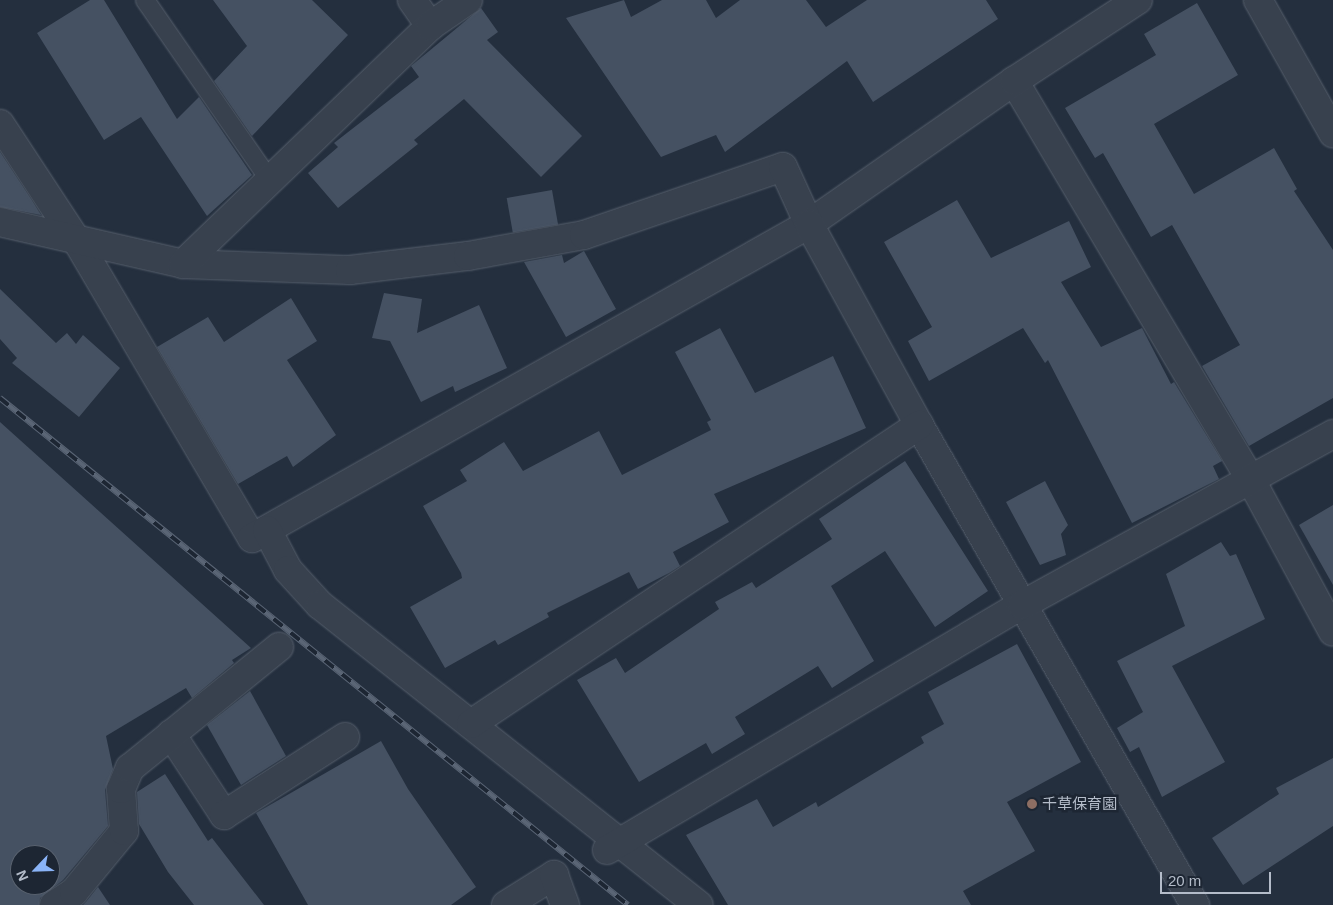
<!DOCTYPE html>
<html>
<head>
<meta charset="utf-8">
<style>
  body { margin:0 }
  #map { position:relative; width:1333px; height:905px; overflow:hidden; background:#242f3e; font-family:Arial,"Noto Sans JP",sans-serif }
  div>[style] { position:absolute }
  .building>* { inset:0; background:#455162; transform-origin:0 0 }
  .roads { filter:drop-shadow(0 0 1px #565f6c) drop-shadow(0 0 1px #565f6c) }
  .lane>* { height:18px; margin:-9px; padding:0 9px; transform-origin:9px; border-radius:9px; background:#38414e }
  .street>* { height:28px; margin:-14px; padding:0 14px; transform-origin:14px; border-radius:14px; background:#38414e }
  .rail>* { height:5.5px; margin-top:-2.75px; transform-origin:0; background:repeating-linear-gradient(90deg,#1d2633 0 11px,#5a6575 0 22px); box-sizing:border-box; border-block:1px solid #5a6575 }
  .dots>* { width:14px; height:14px; translate:-50% -50%; box-sizing:border-box; border:2px solid #1d2633; border-radius:50% }
  span { translate:-50% -50%; white-space:nowrap; text-align:center; line-height:1.15; -webkit-text-stroke:5px #1d2633; paint-order:stroke }
  .poi-label { font-size:15px; color:#b4bcc9 }
  .left { translate:0 -50%; text-align:left }
  .north { position:absolute; left:10px; top:845px; width:50px; height:50px; box-sizing:border-box; background:#1d2633; border:1px solid #59626f; border-radius:50%; rotate:246deg; font-size:14px; font-weight:700; line-height:20px; text-align:center; color:#b4bcc9 }
  .north::after { content:''; display:block; margin:auto; width:18px; height:22px; background:#8ab4f8; clip-path:polygon(50% 0,100% 100%,50% 72%,0 100%) }
  .scale { position:absolute; left:1160px; top:872px; width:111px; height:22px; box-sizing:border-box; border:2px solid #b4bcc9; border-top:0; padding-left:6px; font-size:15px; line-height:18px; white-space:nowrap; color:#b4bcc9; -webkit-text-stroke:4px #1d2633; paint-order:stroke }
</style>
</head>
<body>
<div id="map">
  <div class="building">
    <div style="clip-path:polygon(90px 0,104px 0,177px 119px,199px 97px,252px 175px,207px 216px,141px 117px,104px 140px,37px 33px)"></div>
    <div style="clip-path:polygon(213px 0,312px 0,348px 35px,252px 136px,214px 81px,247px 46px)"></div>
    <div style="clip-path:polygon(624px 0,631px 17px,662px 0,706px 0,716px 18px,740px 0,806px 0,826px 27px,867px 0,986px 0,998px 19px,873px 102px,847px 61px,725px 152px,716px 135px,661px 157px,566px 18px)"></div>
    <div style="clip-path:polygon(1197px 3px,1238px 75px,1154px 124px,1194px 194px,1274px 148px,1297px 189px,1294px 191px,1333px 250px,1333px 398px,1249px 446px,1202px 366px,1240px 345px,1172px 225px,1151px 237px,1103px 153px,1095px 158px,1065px 108px,1156px 55px,1144px 34px)"></div>
    <div style="clip-path:polygon(481px 8px,498px 32px,487px 40px,582px 136px,541px 177px,464px 99px,414px 140px,418px 144px,338px 208px,308px 173px,338px 147px,334px 143px,419px 77px,411px 66px)"></div>
    <div style="clip-path:polygon(0 152px,31px 199px,41px 215px,0 207px)"></div>
    <div style="left:552px;top:190px;width:35px;height:46px;rotate:80deg"></div>
    <div style="clip-path:polygon(957px 200px,991px 258px,1069px 221px,1091px 267px,1061px 282px,1101px 347px,1142px 328px,1171px 384px,1174px 382px,1222px 461px,1213px 466px,1219px 479px,1132px 523px,1048px 360px,1045px 363px,1023px 328px,929px 381px,908px 341px,932px 327px,884px 242px)"></div>
    <div style="clip-path:polygon(584px 251px,616px 309px,566px 337px,524px 262px,562px 255px,564px 263px)"></div>
    <div style="clip-path:polygon(0 289px,56px 343px,67px 333px,76px 344px,83px 335px,120px 368px,79px 417px,12px 363px,17px 358px,0 339px)"></div>
    <div style="clip-path:polygon(384px 293px,422px 299px,417px 333px,479px 305px,507px 368px,455px 392px,453px 386px,421px 402px,390px 341px,372px 338px)"></div>
    <div style="clip-path:polygon(291px 298px,317px 341px,287px 360px,336px 435px,293px 467px,287px 456px,238px 484px,157px 347px,208px 317px,224px 342px)"></div>
    <div style="clip-path:polygon(720px 328px,755px 393px,833px 356px,866px 428px,714px 494px,729px 522px,673px 552px,680px 566px,669px 573px,638px 589px,629px 572px,547px 613px,549px 617px,498px 645px,495px 640px,445px 668px,410px 607px,462px 578px,461px 573px,423px 506px,467px 481px,460px 470px,504px 442px,523px 471px,599px 431px,622px 475px,711px 430px,707px 422px,711px 420px,675px 352px)"></div>
    <div style="clip-path:polygon(evenodd,0 422px,251px 648px,232px 660px,234px 663px,192px 698px,186px 688px,106px 736px,113px 769px,105px 790px,108px 826px,63px 880px,40px 898px,39px 905px,0 905px,0 422px,20px 855px,50px 855px,50px 885px,20px 885px,20px 855px)"></div>
    <div style="clip-path:polygon(905px 461px,988px 591px,935px 627px,885px 551px,831px 586px,874px 661px,832px 688px,818px 666px,735px 717px,745px 734px,712px 754px,706px 743px,639px 782px,577px 680px,616px 658px,625px 673px,719px 609px,715px 602px,752px 582px,756px 588px,832px 539px,819px 519px)"></div>
    <div style="clip-path:polygon(1045px 481px,1068px 525px,1061px 534px,1066px 555px,1040px 565px,1006px 502px)"></div>
    <div style="clip-path:polygon(1333px 505px,1333px 585px,1299px 525px)"></div>
    <div style="clip-path:polygon(1221px 542px,1230px 556px,1236px 554px,1265px 619px,1172px 666px,1225px 762px,1162px 797px,1139px 747px,1130px 752px,1117px 728px,1143px 712px,1117px 661px,1185px 626px,1166px 574px)"></div>
    <div style="clip-path:polygon(1017px 644px,1081px 762px,1007px 802px,1035px 851px,963px 891px,971px 905px,728px 905px,686px 835px,757px 799px,773px 827px,816px 802px,818px 807px,924px 743px,921px 737px,944px 724px,928px 692px)"></div>
    <div style="clip-path:polygon(250px 691px,286px 756px,241px 785px,207px 725px)"></div>
    <div style="clip-path:polygon(381px 741px,408px 789px,476px 887px,451px 905px,308px 905px,256px 813px)"></div>
    <div style="clip-path:polygon(1333px 758px,1333px 826px,1243px 885px,1212px 838px,1279px 794px,1276px 788px)"></div>
    <div style="clip-path:polygon(165px 774px,208px 841px,212px 838px,264px 905px,194px 905px,168px 872px,139px 824px,137px 792px)"></div>
    <div style="clip-path:polygon(98px 887px,110px 905px,83px 905px,86px 902px)"></div>
  </div>
  <div class="roads">
    <div class="lane">
      <div style="left:145px;top:0;width:218px;rotate:55.3deg"></div>
    </div>
    <div class="street">
      <div style="left:412px;top:0;width:32px;rotate:55deg"></div>
      <div style="left:1258px;top:0;width:153px;rotate:60.6deg"></div>
      <div style="left:1014px;top:81px;width:466px;rotate:59.3deg"></div>
      <div style="left:1252px;top:482px;width:170px;rotate:61.6deg"></div>
      <div style="left:0;top:124px;width:140px;rotate:56.7deg"></div>
      <div style="left:77px;top:241px;width:345px;rotate:59.5deg"></div>
      <div style="left:252px;top:538px;width:639px;rotate:-29.41deg"></div>
      <div style="left:809px;top:224px;width:250px;rotate:-34.9deg"></div>
      <div style="left:1014px;top:81px;width:148px;rotate:-33.2deg"></div>
      <div style="left:0;top:222px;width:188px;rotate:12.9deg"></div>
      <div style="left:183px;top:264px;width:167px;rotate:2.1deg"></div>
      <div style="left:350px;top:270px;width:119px;rotate:-6.8deg"></div>
      <div style="left:468px;top:256px;width:118px;rotate:-10.3deg"></div>
      <div style="left:584px;top:235px;width:210px;rotate:-18.9deg"></div>
      <div style="left:783px;top:167px;width:63px;rotate:65.5deg"></div>
      <div style="left:809px;top:224px;width:229px;rotate:61.3deg"></div>
      <div style="left:919px;top:425px;width:554px;rotate:60.1deg"></div>
      <div style="left:183px;top:264px;width:343px;rotate:-43.9deg"></div>
      <div style="left:430px;top:26px;width:46px;rotate:-34.4deg"></div>
      <div style="left:267px;top:530px;width:45px;rotate:62.3deg"></div>
      <div style="left:288px;top:570px;width:47px;rotate:47.6deg"></div>
      <div style="left:320px;top:605px;width:483px;rotate:38.4deg"></div>
      <div style="left:471px;top:724px;width:539px;rotate:-33.72deg"></div>
      <div style="left:171px;top:734px;width:97px;rotate:56.8deg"></div>
      <div style="left:224px;top:815px;width:144px;rotate:-32.8deg"></div>
      <div style="left:607px;top:850px;width:482px;rotate:-30.6deg"></div>
      <div style="left:1022px;top:605px;width:355px;rotate:-28.8deg"></div>
      <div style="left:54px;top:905px;width:24px;rotate:-33deg"></div>
      <div style="left:74px;top:892px;width:79px;rotate:-50.7deg"></div>
      <div style="left:124px;top:831px;width:42px;rotate:-94.1deg"></div>
      <div style="left:121px;top:789px;width:23px;rotate:-67deg"></div>
      <div style="left:130px;top:768px;width:192px;rotate:-39.1deg"></div>
      <div style="left:506px;top:905px;width:57px;rotate:-32deg"></div>
      <div style="left:554px;top:875px;width:32px;rotate:70deg"></div>
    </div>
  </div>
  <div class="rail">
    <div style="left:0;top:398px;width:807px;rotate:38.91deg"></div>
  </div>
  <div class="dots">
    <div style="left:1032px;top:804px;background:#8d6e63"></div>
  </div>
  <div class="poi-label">
    <span class="left" style="left:1042px;top:804px">千草保育園</span>
  </div>
  <div class="north">N</div>
  <div class="scale">20 m</div>
</div>
</body>
</html>
